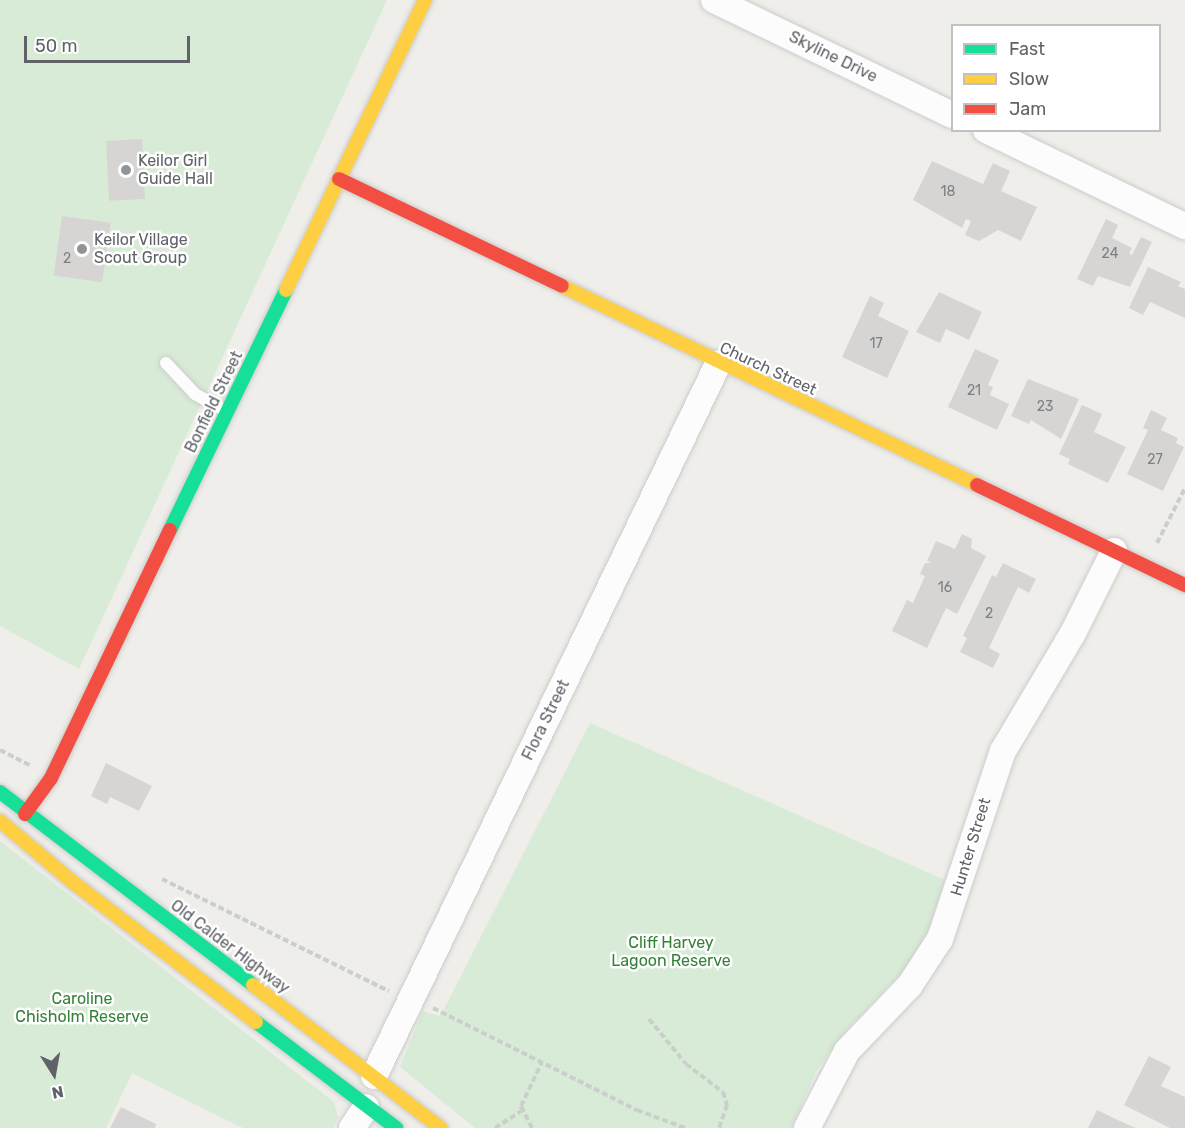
<!DOCTYPE html>
<html>
<head>
<meta charset="utf-8">
<style>
  body { margin:0 }
  #map { position:relative; width:1185px; height:1128px; overflow:hidden; background:#efeeea; font-family:Rubik,sans-serif }
  div>[style] { position:absolute }
  .green>* { inset:0; background:#d8ebd6 }
  .building>* { inset:0; background:#d6d5d3; transform-origin:0 0 }
  .path>* { height:4px; margin-top:-2px; transform-origin:0; background:repeating-linear-gradient(90deg,#cacfcc 0 6px,transparent 0 9px) }
  .roads { filter:drop-shadow(0 0 2px #cbcccc) drop-shadow(0 0 2px #cbcccc) }
  .lane>* { height:12px; margin:-6px; padding:0 6px; transform-origin:6px; border-radius:6px; background:#fdfcfc }
  .street>* { height:26px; margin:-13px; padding:0 13px; transform-origin:13px; border-radius:13px; background:#fdfcfc }
  .fast>* { height:14px; margin:-7px; padding:0 7px; transform-origin:7px; border-radius:7px; background:#16e098 }
  .slow>* { height:14px; margin:-7px; padding:0 7px; transform-origin:7px; border-radius:7px; background:#ffcf43 }
  .jam>* { height:14px; margin:-7px; padding:0 7px; transform-origin:7px; border-radius:7px; background:#f24e42 }
  .dots>* { width:16px; height:16px; translate:-50% -50%; box-sizing:border-box; border:3px solid #fff; border-radius:50% }
  span { translate:-50% -50%; white-space:nowrap; text-align:center; line-height:1.15; -webkit-text-stroke:5px #fff; paint-order:stroke }
  .number-label { font-size:14px; color:#7e8184 }
  .number-label span { -webkit-text-stroke-width:0 }
  .street-label { font-size:16px; color:#5f6368 }
  .poi-label { font-size:16px; color:#5f6368 }
  .left { translate:0 -50%; text-align:left }
  .park-label { font-size:16px; color:#348238 }
  .legend { position:absolute; left:951px; top:24px; width:210px; height:108px; box-sizing:border-box; background:#fff; border:2px solid #bfc1c3; margin:0; padding:8px 10px; list-style:none; font-size:18px; color:#5f6368 }
  .legend li { display:flex; align-items:center; gap:12px; height:30px }
  .legend b { width:30px; border:2px solid #bfc1c3 }
  .north { position:absolute; left:24px; top:1044px; width:60px; height:60px; -webkit-text-stroke:4px #fff; paint-order:stroke; rotate:169deg; font-size:16px; font-weight:700; line-height:24px; text-align:center; color:#5f6368 }
  .north::after { content:''; display:block; margin:auto; width:21px; height:27px; background:#5f6368; clip-path:polygon(50% 0,100% 100%,50% 72%,0 100%) }
  .scale { position:absolute; left:24px; top:36px; width:166px; height:27px; box-sizing:border-box; border:3px solid #5f6368; border-top:0; padding-left:8px; font-size:18px; line-height:21px; white-space:nowrap; color:#5f6368; -webkit-text-stroke:4px #fff; paint-order:stroke }
</style>
</head>
<body>
<div id="map">
  <div class="green">
    <div style="clip-path:polygon(0 0,387px 0,79px 669px,0 626px)"></div>
    <div style="clip-path:polygon(590px 723px,945px 880px,930px 926px,919px 947px,905px 969px,846px 1030px,817px 1070px,791px 1128px,475px 1128px,400px 1067px,423px 1011px,439px 1016px,443px 1011px)"></div>
    <div style="clip-path:polygon(0 841px,334px 1102px,338px 1117px,333px 1128px,243px 1128px,132px 1073px,106px 1128px,0 1128px)"></div>
  </div>
  <div class="building">
    <div style="left:142px;top:139px;width:60px;height:36px;rotate:87deg"></div>
    <div style="clip-path:polygon(932px 161px,983px 184px,993px 163px,1010px 171px,1001px 191px,1037px 207px,1021px 241px,998px 230px,979px 241px,965px 235px,971px 221px,966px 219px,962px 228px,913px 200px)"></div>
    <div style="left:62px;top:216px;width:49px;height:60px;rotate:8deg"></div>
    <div style="clip-path:polygon(1106px 219px,1118px 225px,1112px 238px,1132px 248px,1129px 253px,1132px 255px,1141px 237px,1152px 242px,1130px 287px,1098px 276px,1093px 286px,1077px 279px)"></div>
    <div style="clip-path:polygon(1148px 267px,1181px 282px,1178px 286px,1185px 289px,1185px 318px,1150px 302px,1143px 315px,1129px 308px)"></div>
    <div style="clip-path:polygon(939px 292px,982px 312px,969px 340px,946px 329px,940px 343px,916px 332px)"></div>
    <div style="clip-path:polygon(870px 296px,884px 303px,878px 316px,909px 331px,887px 378px,842px 357px)"></div>
    <div style="clip-path:polygon(975px 349px,999px 360px,988px 385px,993px 387px,990px 395px,1009px 404px,997px 430px,948px 407px)"></div>
    <div style="clip-path:polygon(1028px 379px,1079px 399px,1061px 439px,1031px 420px,1029px 424px,1011px 416px)"></div>
    <div style="clip-path:polygon(1082px 405px,1102px 414px,1094px 432px,1126px 447px,1108px 483px,1068px 464px,1070px 459px,1059px 454px)"></div>
    <div style="clip-path:polygon(1151px 410px,1167px 418px,1161px 430px,1178px 438px,1176px 443px,1184px 447px,1163px 491px,1127px 474px,1148px 430px,1143px 428px)"></div>
    <div style="clip-path:polygon(962px 534px,972px 539px,971px 548px,986px 556px,957px 614px,946px 608px,927px 648px,892px 631px,907px 600px,913px 603px,925px 576px,920px 574px,925px 563px,932px 563px,927px 561px,936px 541px,955px 549px)"></div>
    <div style="clip-path:polygon(1003px 563px,1036px 579px,1029px 593px,1018px 587px,989px 648px,1000px 654px,993px 668px,960px 652px,967px 638px,963px 636px,992px 575px,996px 577px)"></div>
    <div style="clip-path:polygon(106px 763px,152px 786px,139px 811px,110px 797px,107px 804px,91px 796px)"></div>
    <div style="clip-path:polygon(1149px 1056px,1171px 1067px,1161px 1086px,1185px 1097px,1185px 1128px,1170px 1128px,1124px 1105px)"></div>
    <div style="clip-path:polygon(121px 1107px,156px 1124px,155px 1128px,110px 1128px)"></div>
    <div style="clip-path:polygon(1097px 1110px,1122px 1122px,1136px 1128px,1088px 1128px)"></div>
  </div>
  <div class="path">
    <div style="left:1157px;top:543px;width:62px;rotate:-63deg"></div>
    <div style="left:0;top:750px;width:33px;rotate:27deg"></div>
    <div style="left:162px;top:879px;width:253px;rotate:26.3deg"></div>
    <div style="left:433px;top:1008px;width:228px;rotate:26.6deg"></div>
    <div style="left:637px;top:1110px;width:51px;rotate:20.6deg"></div>
    <div style="left:649px;top:1019px;width:58px;rotate:50.6deg"></div>
    <div style="left:686px;top:1064px;width:46px;rotate:37.1deg"></div>
    <div style="left:723px;top:1092px;width:14px;rotate:73deg"></div>
    <div style="left:727px;top:1105px;width:24px;rotate:109deg"></div>
    <div style="left:495px;top:1128px;width:31px;rotate:-33deg"></div>
    <div style="left:532px;top:1128px;width:25px;rotate:-117deg"></div>
    <div style="left:521px;top:1106px;width:47px;rotate:-64.5deg"></div>
  </div>
  <div class="roads">
    <div class="lane">
      <div style="left:166px;top:363px;width:42px;rotate:46.9deg"></div>
      <div style="left:195px;top:394px;width:35px;rotate:29deg"></div>
    </div>
    <div class="street">
      <div style="left:714px;top:0;width:264px;rotate:25.8deg"></div>
      <div style="left:986px;top:130px;width:221px;rotate:25.8deg"></div>
      <div style="left:374px;top:1076px;width:791px;rotate:-64.21deg"></div>
      <div style="left:352px;top:1128px;width:25px;rotate:-56deg"></div>
      <div style="left:807px;top:1128px;width:87px;rotate:-62.5deg"></div>
      <div style="left:847px;top:1051px;width:91px;rotate:-46.3deg"></div>
      <div style="left:910px;top:985px;width:55px;rotate:-56.9deg"></div>
      <div style="left:940px;top:939px;width:198px;rotate:-71.5deg"></div>
      <div style="left:1003px;top:751px;width:135px;rotate:-59.3deg"></div>
      <div style="left:1072px;top:635px;width:94px;rotate:-63.4deg"></div>
    </div>
    <div class="fast">
      <div style="left:170px;top:530px;width:267px;rotate:-64.2deg"></div>
      <div style="left:0;top:792px;width:318px;rotate:37.3deg"></div>
      <div style="left:256px;top:1022px;width:176px;rotate:37.1deg"></div>
    </div>
    <div class="slow">
      <div style="left:562px;top:286px;width:460px;rotate:25.6deg"></div>
      <div style="left:286px;top:290px;width:322px;rotate:-64.4deg"></div>
      <div style="left:0;top:821px;width:97px;rotate:40deg"></div>
      <div style="left:74px;top:883px;width:229px;rotate:37.4deg"></div>
      <div style="left:253px;top:985px;width:236px;rotate:37.3deg"></div>
    </div>
    <div class="jam">
      <div style="left:339px;top:179px;width:247px;rotate:25.6deg"></div>
      <div style="left:977px;top:485px;width:231px;rotate:25.7deg"></div>
      <div style="left:25px;top:814px;width:44px;rotate:-54.2deg"></div>
      <div style="left:51px;top:778px;width:275px;rotate:-64.4deg"></div>
    </div>
  </div>
  <div class="dots">
    <div style="left:126px;top:170px;background:#919496"></div>
    <div style="left:82px;top:249px;background:#919496"></div>
  </div>
  <div class="number-label">
    <span style="left:948px;top:192px">18</span>
    <span style="left:1110px;top:254px">24</span>
    <span style="left:67px;top:259px">2</span>
    <span style="left:876px;top:344px">17</span>
    <span style="left:974px;top:391px">21</span>
    <span style="left:1045px;top:407px">23</span>
    <span style="left:1155px;top:460px">27</span>
    <span style="left:945px;top:588px">16</span>
    <span style="left:989px;top:614px">2</span>
  </div>
  <div class="street-label">
    <span style="left:833px;top:57px;rotate:26deg">Skyline Drive</span>
    <span style="left:768px;top:369px;rotate:25deg">Church Street</span>
    <span style="left:214px;top:402px;rotate:-64deg">Bonfield Street</span>
    <span style="left:546px;top:720px;rotate:-64deg">Flora Street</span>
    <span style="left:971px;top:847px;rotate:-73deg">Hunter Street</span>
    <span style="left:230px;top:947px;rotate:37deg">Old Calder Highway</span>
  </div>
  <div class="poi-label">
    <span class="left" style="left:138px;top:170px">Keilor Girl<br>Guide Hall</span>
    <span class="left" style="left:94px;top:249px">Keilor Village<br>Scout Group</span>
  </div>
  <div class="park-label">
    <span style="left:671px;top:952px">Cliff Harvey<br>Lagoon Reserve</span>
    <span style="left:82px;top:1008px">Caroline<br>Chisholm Reserve</span>
  </div>
  <ul class="legend">
  <li><b style="height:8px;background:#16e098"></b>Fast</li>
  <li><b style="height:8px;background:#ffcf43"></b>Slow</li>
  <li><b style="height:8px;background:#f24e42"></b>Jam</li>
  </ul>
  <div class="north">N</div>
  <div class="scale">50 m</div>
</div>
</body>
</html>
